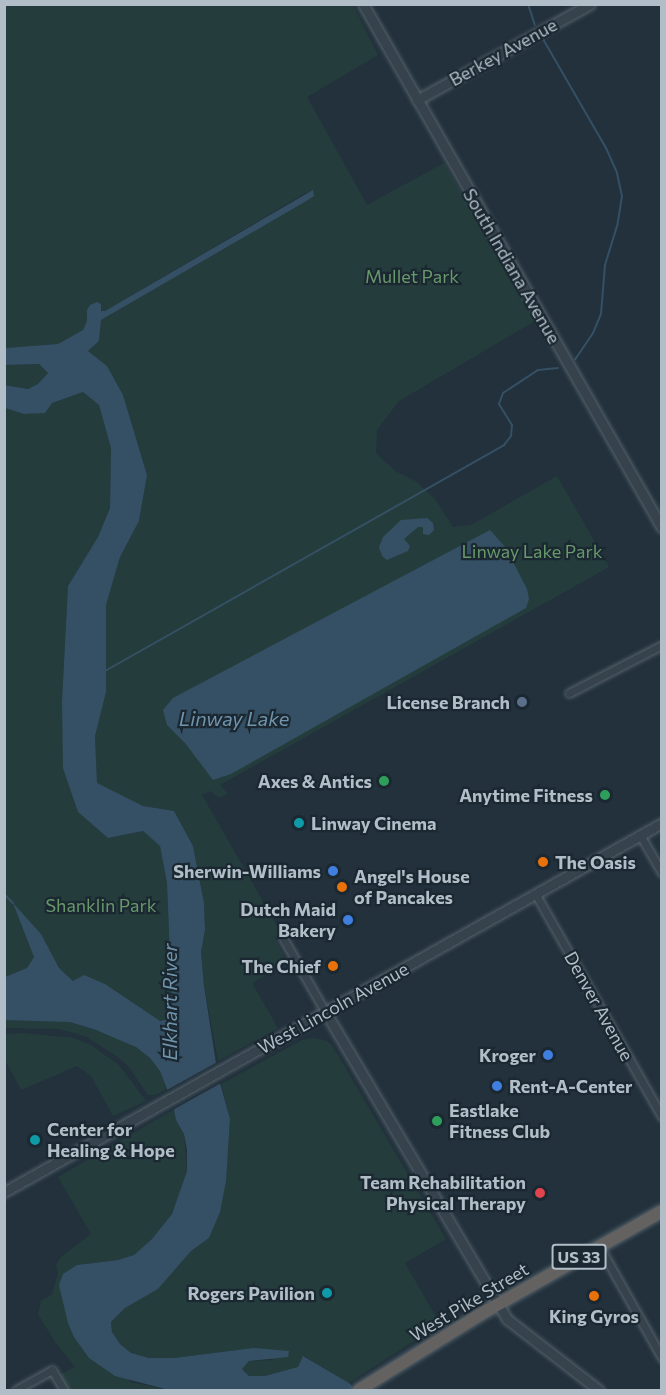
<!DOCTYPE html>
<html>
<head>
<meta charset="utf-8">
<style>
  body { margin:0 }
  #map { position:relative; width:666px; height:1395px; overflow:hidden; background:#22313c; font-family:Commissioner,sans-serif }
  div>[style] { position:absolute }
  .green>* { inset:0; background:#243d3c }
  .water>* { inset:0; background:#355064 }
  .pier>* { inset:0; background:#22313c }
  .stream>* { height:2px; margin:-1px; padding:0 1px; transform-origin:1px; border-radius:1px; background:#355064 }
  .roads { filter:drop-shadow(0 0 2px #54616a) drop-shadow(0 0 2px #54616a) }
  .minor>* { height:7px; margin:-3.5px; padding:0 3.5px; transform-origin:3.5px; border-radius:3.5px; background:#36434c }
  .tertiary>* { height:9px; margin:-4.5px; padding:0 4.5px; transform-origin:4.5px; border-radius:4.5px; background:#36434c }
  .trunk>* { height:12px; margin:-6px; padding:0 6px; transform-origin:6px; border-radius:6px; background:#636260 }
  .dots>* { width:16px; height:16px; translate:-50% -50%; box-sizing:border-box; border:3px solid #1b2831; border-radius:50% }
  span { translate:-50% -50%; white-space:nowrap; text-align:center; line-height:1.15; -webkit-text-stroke:4.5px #1b2831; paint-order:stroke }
  .shield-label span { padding:2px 4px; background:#1b2831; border:2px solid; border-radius:4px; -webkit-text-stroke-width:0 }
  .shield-label { font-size:16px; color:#b1bec8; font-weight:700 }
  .street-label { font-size:18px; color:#b1bec8 }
  .park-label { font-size:18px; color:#67996b }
  .poi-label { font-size:18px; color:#b1bec8; font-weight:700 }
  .right { translate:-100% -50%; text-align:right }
  .left { translate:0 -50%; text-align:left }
  .water-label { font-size:20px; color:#7094ac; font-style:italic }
  .frame { position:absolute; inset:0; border:6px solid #b1bec8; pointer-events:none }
</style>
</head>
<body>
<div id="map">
  <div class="green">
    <div style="clip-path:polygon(5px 5px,353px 5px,378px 55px,307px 97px,367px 205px,444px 163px,535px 321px,399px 401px,377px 430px,376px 453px,395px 471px,417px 482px,435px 499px,453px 527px,471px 525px,557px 476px,609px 567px,220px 785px,228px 794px,219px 798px,210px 791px,202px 795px,281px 933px,274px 937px,287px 963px,252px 983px,278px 1028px,218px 1061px,204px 986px,201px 952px,205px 930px,204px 903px,193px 846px,174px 811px,143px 806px,97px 784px,95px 736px,106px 692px,106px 605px,120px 557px,139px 521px,147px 475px,123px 395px,107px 366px,88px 351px,99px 341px,101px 320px,303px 203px,309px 191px,105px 311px,87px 310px,87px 321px,83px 330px,58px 344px,5px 348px)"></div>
    <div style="clip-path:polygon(39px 364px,48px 373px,38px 384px,28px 389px,5px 385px,4px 365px)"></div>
    <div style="clip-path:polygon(83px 392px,99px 405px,111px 448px,110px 508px,98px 537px,68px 586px,62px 701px,78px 812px,108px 838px,143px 831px,160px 846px,167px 883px,172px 1006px,169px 1019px,160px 1021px,73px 981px,59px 968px,41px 935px,34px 957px,27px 968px,5px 977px,5px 408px,24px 414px,44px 413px,52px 403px)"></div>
    <div style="clip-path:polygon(13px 1018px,70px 1022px,113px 1036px,136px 1047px,150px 1058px,160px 1071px,167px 1089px,155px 1095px,148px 1095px,129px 1067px,118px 1057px,85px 1036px,59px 1029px,5px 1028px,5px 1020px)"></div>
    <div style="clip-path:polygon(23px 1033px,74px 1038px,91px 1045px,119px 1065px,146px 1101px,113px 1116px,91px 1076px,77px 1066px,21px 1090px,5px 1060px,4px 1034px)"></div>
    <div style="clip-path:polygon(314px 1038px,327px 1041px,332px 1045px,446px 1239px,405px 1263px,440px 1324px,349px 1383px,304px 1356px,299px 1367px,290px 1371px,265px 1376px,249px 1376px,242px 1368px,249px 1361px,274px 1360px,253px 1348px,174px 1358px,149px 1358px,131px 1353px,120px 1344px,112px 1332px,111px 1322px,125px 1308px,158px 1289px,191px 1251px,209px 1238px,213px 1227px,228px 1148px,230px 1119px,221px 1084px,302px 1040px)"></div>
    <div style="clip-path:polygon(173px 1110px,176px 1120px,184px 1134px,187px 1171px,172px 1214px,152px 1239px,134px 1255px,119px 1260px,77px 1265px,130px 1382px,169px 1390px,64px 1390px,56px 1376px,75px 1367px,55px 1342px,38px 1314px,41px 1301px,52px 1294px,58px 1273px,56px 1265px,61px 1257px,91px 1234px,58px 1177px)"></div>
  </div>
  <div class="water">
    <div style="clip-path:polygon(313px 190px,314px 196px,303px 203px,101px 320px,99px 341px,88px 351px,107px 366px,123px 395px,147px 475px,139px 521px,120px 557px,106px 605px,106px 692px,95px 736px,97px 783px,143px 806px,174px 811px,193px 846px,204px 903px,205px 930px,201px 952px,204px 986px,218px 1076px,230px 1119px,226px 1181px,220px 1212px,209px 1238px,191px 1251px,158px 1289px,125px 1308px,111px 1322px,112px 1332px,120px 1344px,131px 1353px,149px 1358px,174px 1358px,253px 1348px,289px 1351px,288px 1357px,249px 1361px,242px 1369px,249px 1376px,265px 1376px,298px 1367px,303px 1356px,349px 1383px,356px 1390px,169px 1390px,115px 1376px,89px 1358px,74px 1337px,68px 1323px,59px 1285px,63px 1274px,77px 1265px,118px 1260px,134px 1255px,152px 1239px,172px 1214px,187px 1171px,187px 1150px,184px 1134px,176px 1120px,172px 1102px,160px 1071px,150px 1058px,136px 1047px,96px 1030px,70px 1022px,5px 1020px,5px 977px,27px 968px,34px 957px,13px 903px,41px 934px,59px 968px,73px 981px,84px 975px,105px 984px,160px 1021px,169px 1019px,172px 1006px,167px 883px,160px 846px,143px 831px,108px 838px,78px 812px,63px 768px,62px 701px,68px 586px,98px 537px,110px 508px,111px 448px,99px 405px,83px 392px,52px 403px,45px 413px,24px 414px,5px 408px,4px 385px,28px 389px,38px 384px,48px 373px,39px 364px,5px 365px,5px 348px,58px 344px,83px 330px,87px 321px,87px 310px,90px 305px,97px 302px,101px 304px,101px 311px,105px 311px)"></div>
    <div style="clip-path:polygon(427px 518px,433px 523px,434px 530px,429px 535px,423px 534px,423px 527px,418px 527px,404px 539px,410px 546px,408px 551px,387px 560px,382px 556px,379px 547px,383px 537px,401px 520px)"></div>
    <div style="clip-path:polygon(490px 530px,506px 548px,527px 589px,529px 599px,526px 608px,231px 774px,213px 780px,185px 743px,167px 725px,163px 710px,173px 698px)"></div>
  </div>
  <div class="pier">
    <div style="clip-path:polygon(221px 1060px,223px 1082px,171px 1111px,165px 1091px)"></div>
  </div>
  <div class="stream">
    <div style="left:528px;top:4px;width:22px;rotate:72deg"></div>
    <div style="left:543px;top:39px;width:126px;rotate:60deg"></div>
    <div style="left:606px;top:148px;width:27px;rotate:66deg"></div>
    <div style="left:617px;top:173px;width:24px;rotate:78deg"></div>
    <div style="left:622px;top:196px;width:30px;rotate:99deg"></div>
    <div style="left:617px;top:226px;width:41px;rotate:107.1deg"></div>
    <div style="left:605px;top:265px;width:49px;rotate:94.7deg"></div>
    <div style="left:601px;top:314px;width:21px;rotate:113deg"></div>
    <div style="left:593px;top:333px;width:32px;rotate:124deg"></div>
    <div style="left:105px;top:671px;width:459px;rotate:-29.5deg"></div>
    <div style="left:504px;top:445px;width:11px;rotate:-52deg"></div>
    <div style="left:511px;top:436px;width:11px;rotate:-85deg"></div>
    <div style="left:512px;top:425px;width:25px;rotate:-122deg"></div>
    <div style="left:499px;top:404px;width:12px;rotate:-70deg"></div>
    <div style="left:503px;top:393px;width:42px;rotate:-33.3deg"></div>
    <div style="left:538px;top:370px;width:20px;rotate:-6deg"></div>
    <div style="left:4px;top:894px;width:13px;rotate:45deg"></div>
  </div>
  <div class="roads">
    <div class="minor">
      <div style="left:569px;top:693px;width:105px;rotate:-27.3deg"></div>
      <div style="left:640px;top:835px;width:44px;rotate:59.9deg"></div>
      <div style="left:536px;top:895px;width:255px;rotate:60.4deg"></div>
      <div style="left:283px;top:938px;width:86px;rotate:60.2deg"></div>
      <div style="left:599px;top:1246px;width:129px;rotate:60.6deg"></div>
      <div style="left:16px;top:1390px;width:41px;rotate:-29.1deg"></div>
      <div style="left:52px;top:1370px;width:23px;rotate:59deg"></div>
    </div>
    <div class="tertiary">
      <div style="left:363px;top:4px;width:603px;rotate:60.29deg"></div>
      <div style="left:417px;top:100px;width:198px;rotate:-29deg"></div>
      <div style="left:326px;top:1013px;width:356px;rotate:59.4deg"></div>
      <div style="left:507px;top:1319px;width:116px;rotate:37.7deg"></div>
      <div style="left:4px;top:1192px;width:754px;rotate:-29.28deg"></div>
    </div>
    <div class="trunk">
      <div style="left:359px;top:1390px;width:144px;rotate:-31.9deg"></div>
      <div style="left:481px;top:1314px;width:208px;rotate:-29.6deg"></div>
    </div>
  </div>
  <div class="dots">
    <div style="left:522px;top:702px;background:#5c6f8a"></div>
    <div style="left:384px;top:781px;background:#2e9e5b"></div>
    <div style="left:605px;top:795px;background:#2e9e5b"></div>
    <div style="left:299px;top:823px;background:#0f9aa8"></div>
    <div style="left:543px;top:862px;background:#e8710a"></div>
    <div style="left:333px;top:871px;background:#3f7fe0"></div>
    <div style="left:342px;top:887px;background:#e8710a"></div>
    <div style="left:348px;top:920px;background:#3f7fe0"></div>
    <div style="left:333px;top:966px;background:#e8710a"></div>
    <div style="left:548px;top:1055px;background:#3f7fe0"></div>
    <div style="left:497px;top:1086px;background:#3f7fe0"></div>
    <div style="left:437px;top:1121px;background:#2e9e5b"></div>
    <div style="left:35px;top:1140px;background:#0f9aa8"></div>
    <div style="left:540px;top:1193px;background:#e0444e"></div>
    <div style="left:327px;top:1293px;background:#0f9aa8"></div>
    <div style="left:594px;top:1296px;background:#e8710a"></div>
  </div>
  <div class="shield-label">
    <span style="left:579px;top:1257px">US 33</span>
  </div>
  <div class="street-label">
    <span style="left:503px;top:52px;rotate:-29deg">Berkey Avenue</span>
    <span style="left:512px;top:266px;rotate:60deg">South Indiana Avenue</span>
    <span style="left:599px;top:1006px;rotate:61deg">Denver Avenue</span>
    <span style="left:333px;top:1008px;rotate:-29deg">West Lincoln Avenue</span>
    <span style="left:469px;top:1302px;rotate:-31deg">West Pike Street</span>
  </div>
  <div class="park-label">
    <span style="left:412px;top:276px">Mullet Park</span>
    <span style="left:532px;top:551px">Linway Lake Park</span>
    <span style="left:101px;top:905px">Shanklin Park</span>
  </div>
  <div class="poi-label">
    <span class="right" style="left:510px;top:702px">License Branch</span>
    <span class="right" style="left:372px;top:781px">Axes &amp; Antics</span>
    <span class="right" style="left:593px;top:795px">Anytime Fitness</span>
    <span class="left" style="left:311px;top:823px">Linway Cinema</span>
    <span class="left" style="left:555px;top:862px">The Oasis</span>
    <span class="right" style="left:321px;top:871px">Sherwin-Williams</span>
    <span class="left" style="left:354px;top:887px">Angel's House<br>of Pancakes</span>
    <span class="right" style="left:336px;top:920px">Dutch Maid<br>Bakery</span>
    <span class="right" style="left:321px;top:966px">The Chief</span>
    <span class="right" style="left:536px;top:1055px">Kroger</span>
    <span class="left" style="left:509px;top:1086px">Rent-A-Center</span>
    <span class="left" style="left:449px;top:1121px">Eastlake<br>Fitness Club</span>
    <span class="left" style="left:47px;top:1140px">Center for<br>Healing &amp; Hope</span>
    <span class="right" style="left:526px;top:1193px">Team Rehabilitation<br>Physical Therapy</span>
    <span class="right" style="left:315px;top:1293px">Rogers Pavilion</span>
    <span style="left:594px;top:1316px">King Gyros</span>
  </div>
  <div class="water-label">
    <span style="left:234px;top:718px">Linway Lake</span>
    <span style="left:169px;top:1002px;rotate:-90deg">Elkhart River</span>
  </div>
  <div class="frame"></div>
</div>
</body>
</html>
